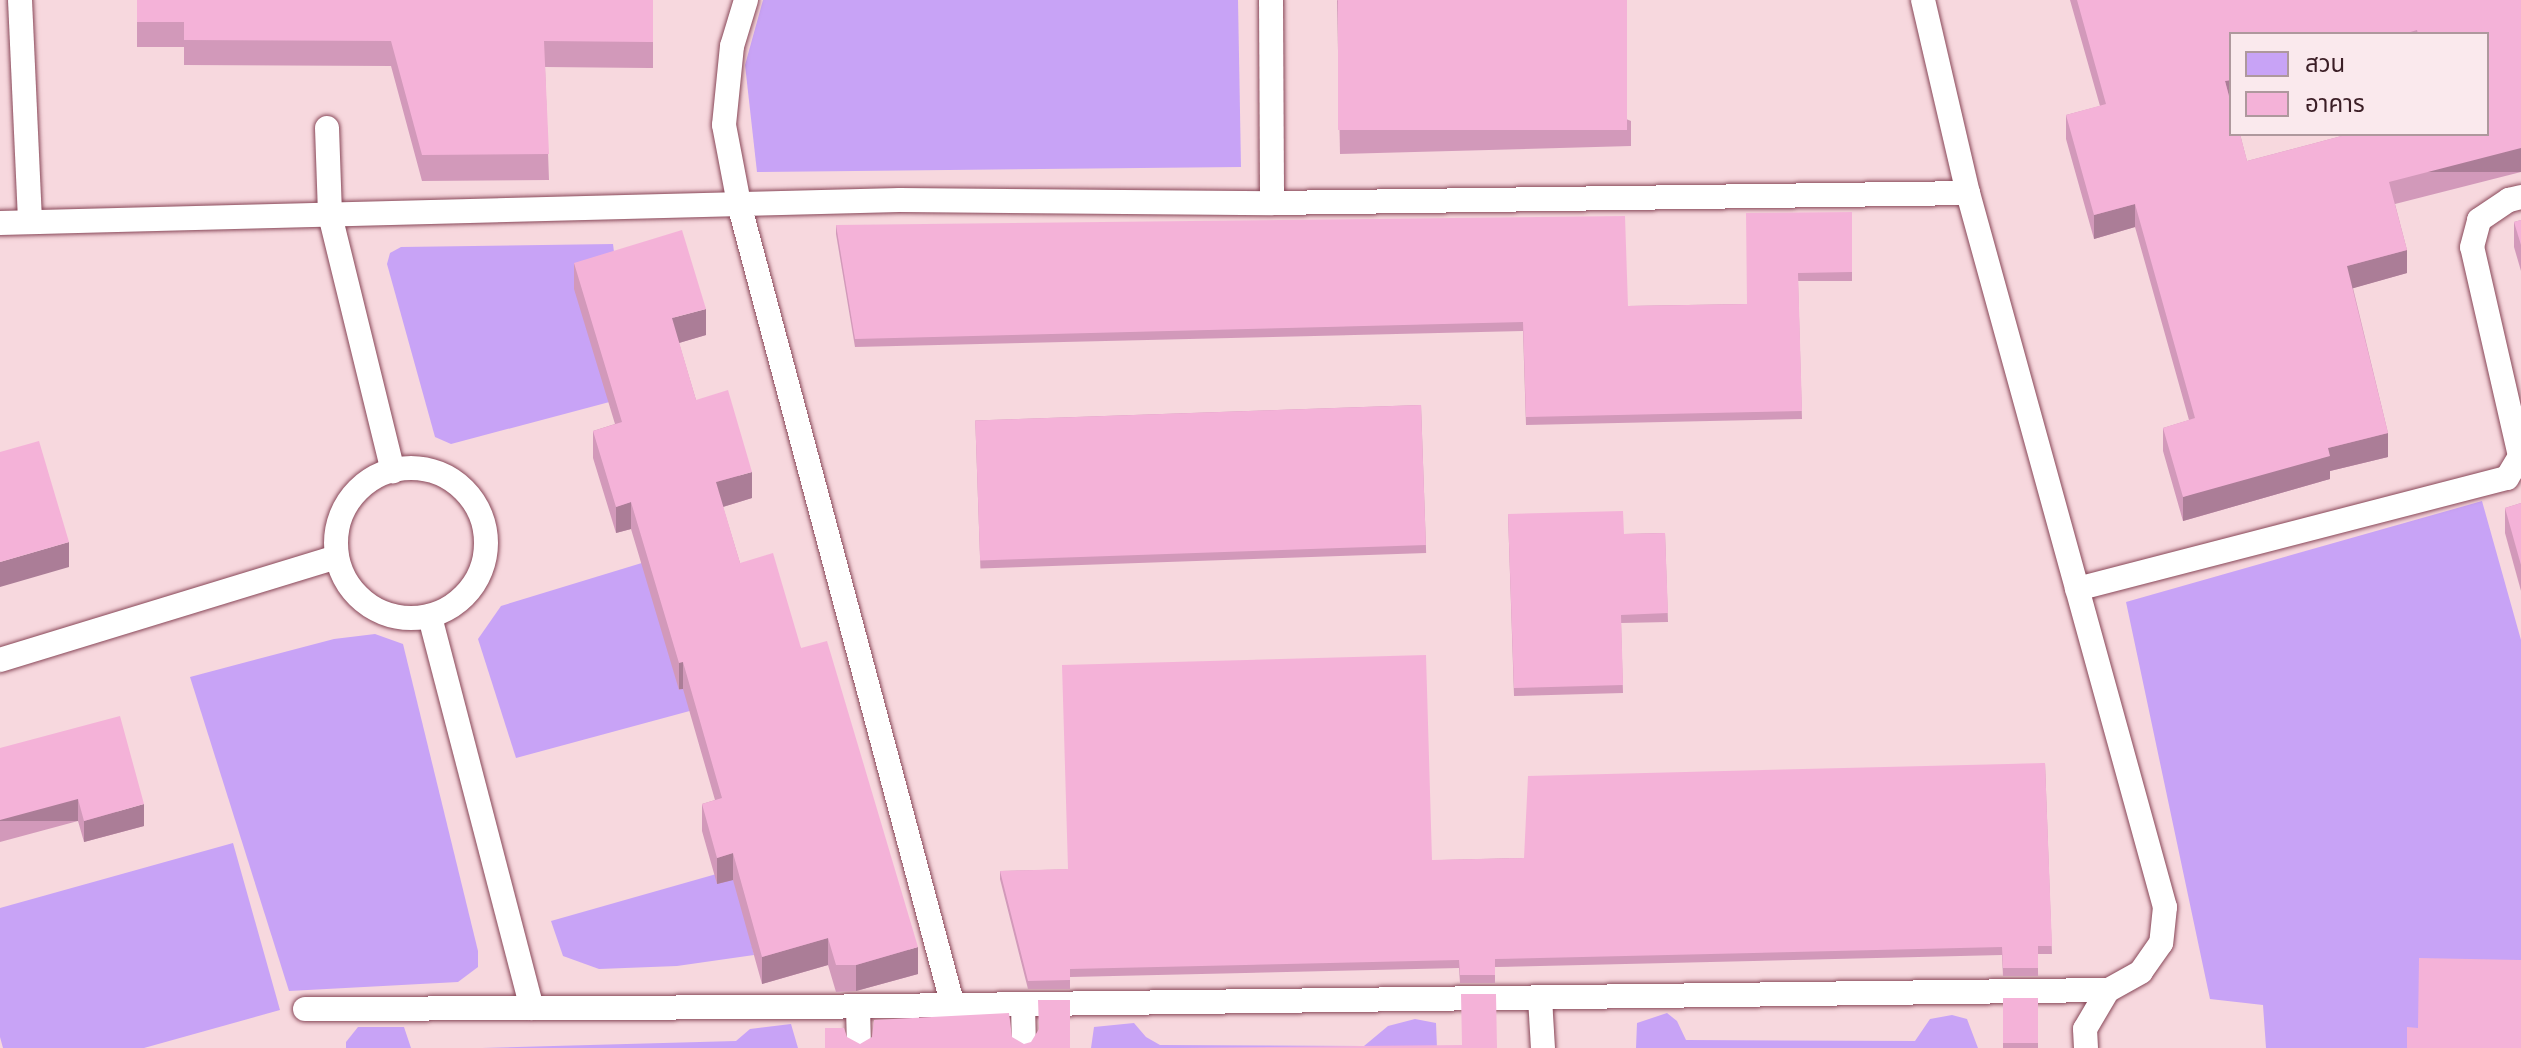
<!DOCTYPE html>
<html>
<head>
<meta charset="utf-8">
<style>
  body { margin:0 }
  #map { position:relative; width:2521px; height:1048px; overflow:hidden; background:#f7d8de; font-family:Jost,"Noto Sans Thai",sans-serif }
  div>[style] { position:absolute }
  .green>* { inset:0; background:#c8a3f6 }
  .roads { filter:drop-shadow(0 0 2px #884758) drop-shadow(0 0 2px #884758) }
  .service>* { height:24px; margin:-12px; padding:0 12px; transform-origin:12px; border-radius:12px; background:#fff }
  .service>.ring { margin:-12px; padding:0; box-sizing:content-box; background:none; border:24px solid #fff; border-radius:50% }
  .wall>* { inset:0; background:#d299ba; transform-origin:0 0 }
  .shaded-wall>* { inset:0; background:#ab7d97; transform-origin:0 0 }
  .building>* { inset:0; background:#f4b2d8; transform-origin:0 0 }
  span { translate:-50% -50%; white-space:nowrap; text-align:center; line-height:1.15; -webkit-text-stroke:8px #fae9ed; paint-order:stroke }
  .legend { position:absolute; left:2229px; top:32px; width:260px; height:104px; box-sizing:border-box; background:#fae9ed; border:2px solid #ae989d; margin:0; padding:10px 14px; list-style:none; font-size:24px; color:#3b1e26 }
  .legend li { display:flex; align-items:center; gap:16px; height:40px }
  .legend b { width:40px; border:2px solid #ae989d }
</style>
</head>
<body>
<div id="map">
  <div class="green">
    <div style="clip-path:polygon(763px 0,1238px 0,1241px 167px,757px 172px,745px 65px)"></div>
    <div style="clip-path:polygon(613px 244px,632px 396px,451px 444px,435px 437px,387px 264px,390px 253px,401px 247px)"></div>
    <div style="clip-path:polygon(2482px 501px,2521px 640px,2521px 1048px,2266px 1048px,2263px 1005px,2210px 999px,2126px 602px)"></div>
    <div style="clip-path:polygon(691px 548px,734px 699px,516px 758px,478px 639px,501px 606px)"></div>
    <div style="clip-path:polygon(375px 634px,403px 644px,478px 951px,478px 967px,458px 982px,289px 991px,190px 677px,334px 639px)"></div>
    <div style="clip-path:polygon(233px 843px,280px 1010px,144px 1048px,3px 1048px,0 1037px,0 908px)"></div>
    <div style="clip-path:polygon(734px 869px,754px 955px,677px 966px,599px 969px,563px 956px,551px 921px)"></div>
    <div style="clip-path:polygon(1667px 1013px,1677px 1021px,1686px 1040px,1915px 1041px,1930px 1019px,1952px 1015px,1967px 1019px,1978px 1048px,1636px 1048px,1637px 1023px)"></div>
    <div style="clip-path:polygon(1415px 1019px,1436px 1023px,1437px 1048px,1091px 1048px,1094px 1027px,1134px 1023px,1146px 1037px,1160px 1045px,1364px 1046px,1388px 1026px)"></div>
    <div style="clip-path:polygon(791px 1024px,798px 1048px,482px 1048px,736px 1041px,750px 1029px)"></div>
    <div style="clip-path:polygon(358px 1027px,404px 1027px,411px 1048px,346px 1048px,346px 1042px)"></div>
  </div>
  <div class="roads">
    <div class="service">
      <div style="left:20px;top:0;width:222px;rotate:87.4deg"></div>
      <div style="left:746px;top:0;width:48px;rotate:106.9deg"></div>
      <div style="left:732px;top:46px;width:79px;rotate:95.8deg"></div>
      <div style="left:724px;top:125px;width:80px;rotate:79.2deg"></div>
      <div style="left:739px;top:204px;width:830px;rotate:75.06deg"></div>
      <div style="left:1271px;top:0;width:203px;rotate:89.7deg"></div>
      <div style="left:1923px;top:0;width:198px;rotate:76.9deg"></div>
      <div style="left:1968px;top:193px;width:741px;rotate:74.58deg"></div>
      <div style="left:2165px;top:907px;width:36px;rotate:96deg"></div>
      <div style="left:2161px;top:943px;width:35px;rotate:125deg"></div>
      <div style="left:2141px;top:972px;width:38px;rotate:151deg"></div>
      <div style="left:2108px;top:990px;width:45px;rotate:120.5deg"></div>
      <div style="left:2085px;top:1029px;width:19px;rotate:87deg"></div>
      <div style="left:327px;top:128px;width:87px;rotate:88deg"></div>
      <div style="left:330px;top:215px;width:264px;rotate:76.2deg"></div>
      <div style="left:0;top:223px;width:900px;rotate:-1.46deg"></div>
      <div style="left:900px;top:200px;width:372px;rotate:0.5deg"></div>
      <div style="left:1272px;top:203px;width:696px;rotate:-0.82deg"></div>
      <div class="ring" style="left:336px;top:468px;width:126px;height:126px"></div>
      <div style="left:2077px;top:589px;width:444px;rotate:-14.5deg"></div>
      <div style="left:2507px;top:478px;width:26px;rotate:-59deg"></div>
      <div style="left:2520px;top:456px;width:214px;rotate:-102.9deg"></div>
      <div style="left:2472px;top:247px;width:28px;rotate:-75deg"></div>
      <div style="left:2479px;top:220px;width:36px;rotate:-34deg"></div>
      <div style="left:2509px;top:200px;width:12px;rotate:-14deg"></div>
      <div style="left:430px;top:617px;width:404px;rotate:75.4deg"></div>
      <div style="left:0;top:660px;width:352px;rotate:-17deg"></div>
      <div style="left:1540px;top:998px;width:50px;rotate:86.6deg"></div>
      <div style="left:1023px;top:1004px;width:44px;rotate:88.7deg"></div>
      <div style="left:858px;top:1007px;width:41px;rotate:88.6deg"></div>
      <div style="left:305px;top:1009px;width:501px;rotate:-0.23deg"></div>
      <div style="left:806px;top:1007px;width:1302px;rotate:-0.75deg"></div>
    </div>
  </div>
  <div class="wall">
    <div style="clip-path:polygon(137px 0,653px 0,653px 68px,545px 67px,549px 180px,422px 181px,391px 66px,184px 65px,184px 47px,137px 47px)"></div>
    <div style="clip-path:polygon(1337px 0,1631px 121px,1631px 146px,1340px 154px)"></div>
    <div style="clip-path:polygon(evenodd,2070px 0,2521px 0,2521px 172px,2395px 204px,2407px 250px,2407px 273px,2353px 288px,2388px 433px,2388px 457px,2330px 471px,2330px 479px,2183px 521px,2163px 451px,2163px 428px,2189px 420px,2135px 227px,2094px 239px,2066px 139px,2066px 115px,2100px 106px,2070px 0,2231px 34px,2487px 34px,2487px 134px,2349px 134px,2247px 161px,2240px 134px,2231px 134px,2231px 34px)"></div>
    <div style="clip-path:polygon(1852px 212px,1852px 281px,1798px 281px,1802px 419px,1526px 425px,1523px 331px,855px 347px,836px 234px,836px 225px,1628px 306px,1747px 304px)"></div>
    <div style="clip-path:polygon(2521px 220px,2521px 271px,2514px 247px,2514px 222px)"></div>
    <div style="clip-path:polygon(574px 263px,706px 335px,679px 343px,696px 400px,752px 498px,723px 507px,740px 563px,801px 648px,918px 974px,856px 991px,836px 992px,828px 965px,762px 984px,733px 880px,717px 884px,702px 831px,702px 804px,715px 800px,683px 689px,679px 690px,631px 529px,616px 533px,593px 458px,593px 431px,615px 424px,574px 289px)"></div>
    <div style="left:1421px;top:405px;width:148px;height:446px;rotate:88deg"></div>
    <div style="clip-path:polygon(2521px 503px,2521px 591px,2505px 533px,2505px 508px)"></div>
    <div style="clip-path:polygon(1508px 514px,1624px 534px,1665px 533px,1668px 622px,1621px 623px,1623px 693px,1514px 696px)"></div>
    <div style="clip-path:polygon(0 748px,144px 826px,84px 842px,78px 821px,0 842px)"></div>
    <div style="clip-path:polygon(2045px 763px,2052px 954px,2038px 954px,2038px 976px,2003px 976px,2002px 955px,1495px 967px,1495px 983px,1460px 983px,1459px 968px,1070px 977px,1070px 989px,1028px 989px,1000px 879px,1000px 871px,1524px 858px)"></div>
    <div style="left:2003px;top:998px;width:35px;height:50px"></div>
  </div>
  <div class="shaded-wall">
    <div style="clip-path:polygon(2231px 80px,2231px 103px,2225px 81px)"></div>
    <div style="left:2521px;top:148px;width:24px;height:136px;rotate:90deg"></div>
    <div style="clip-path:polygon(2135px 204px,2135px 227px,2094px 239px,2094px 215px)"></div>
    <div style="clip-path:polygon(2407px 250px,2407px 273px,2347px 290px,2347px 266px)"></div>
    <div style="clip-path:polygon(706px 309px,706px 335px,672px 345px,672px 318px)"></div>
    <div style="clip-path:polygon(2388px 433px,2388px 457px,2330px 471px,2330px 479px,2183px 521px,2183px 497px,2328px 448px)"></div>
    <div style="clip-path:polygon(752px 472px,752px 498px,716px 509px,716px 482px)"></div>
    <div style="clip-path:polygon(631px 502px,631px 529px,616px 533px,616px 507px)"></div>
    <div style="clip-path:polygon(69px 542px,69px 567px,0 587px,0 562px)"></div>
    <div style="left:683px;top:662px;width:27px;height:4px;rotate:90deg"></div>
    <div style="left:78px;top:799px;width:22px;height:81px;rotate:90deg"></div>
    <div style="clip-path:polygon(144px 804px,144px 826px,84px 842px,84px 821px)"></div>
    <div style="clip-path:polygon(733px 853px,733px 880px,717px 884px,717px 858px)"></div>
    <div style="clip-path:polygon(828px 938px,828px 965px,762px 984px,762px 957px)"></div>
    <div style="clip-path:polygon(918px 947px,918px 974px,856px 991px,856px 965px)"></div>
  </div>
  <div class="building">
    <div style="clip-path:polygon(137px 0,653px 0,653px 42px,544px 41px,549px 154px,422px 155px,391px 41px,184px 40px,184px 22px,137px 22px)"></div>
    <div style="left:1338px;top:0;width:289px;height:130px"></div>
    <div style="clip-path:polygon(evenodd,2077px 0,2521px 0,2521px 148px,2389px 182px,2407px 250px,2347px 266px,2388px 433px,2328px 448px,2330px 456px,2183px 497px,2163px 428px,2195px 418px,2135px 204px,2094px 215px,2066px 115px,2106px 104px,2077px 0,2417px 30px,2418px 34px,2487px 34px,2487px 134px,2349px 134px,2247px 161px,2240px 134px,2231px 134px,2231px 104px,2225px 81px,2231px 80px,2231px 34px,2404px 34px,2417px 30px)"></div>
    <div style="clip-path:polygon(1852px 212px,1852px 272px,1798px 273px,1802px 411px,1526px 417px,1523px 322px,855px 339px,836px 225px,1625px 216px,1628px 306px,1747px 304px,1746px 213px)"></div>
    <div style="clip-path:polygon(2521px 220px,2521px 245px,2514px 222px)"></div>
    <div style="clip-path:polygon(682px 230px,706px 309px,672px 318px,696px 400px,728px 390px,752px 472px,716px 482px,740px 563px,773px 553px,801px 648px,827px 641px,918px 947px,856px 965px,836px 965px,828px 938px,762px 957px,733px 853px,717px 858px,702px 804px,722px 798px,683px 662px,679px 663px,631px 502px,616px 507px,593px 431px,622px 422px,574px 263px)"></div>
    <div style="left:1421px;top:405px;width:140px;height:446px;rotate:88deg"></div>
    <div style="clip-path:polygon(39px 441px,69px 542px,0 562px,0 452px)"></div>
    <div style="clip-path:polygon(2521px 503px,2521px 565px,2505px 508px)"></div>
    <div style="clip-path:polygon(1623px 511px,1624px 534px,1665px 533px,1668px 613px,1621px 615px,1623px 685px,1514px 688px,1508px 514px)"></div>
    <div style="clip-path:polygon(1426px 655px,1432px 860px,1524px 858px,1528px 776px,2045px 763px,2052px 946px,2038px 946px,2038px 968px,2003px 968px,2002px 947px,1495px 959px,1495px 975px,1460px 975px,1459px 960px,1070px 969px,1070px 980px,1028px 981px,1000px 871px,1068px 869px,1062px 665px)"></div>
    <div style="clip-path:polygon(120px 716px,144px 804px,84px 821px,78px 799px,0 820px,0 748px)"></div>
    <div style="clip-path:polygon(2419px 958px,2521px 960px,2521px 1048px,2407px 1048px,2407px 1027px,2418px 1028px)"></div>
    <div style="clip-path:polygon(1461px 994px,1496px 994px,1497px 1048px,1179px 1048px,1462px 1045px)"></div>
    <div style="left:2003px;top:998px;width:35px;height:45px"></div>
    <div style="clip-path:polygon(1038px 1000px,1070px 1000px,1070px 1048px,825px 1048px,825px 1028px,844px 1028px,847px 1037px,860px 1044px,872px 1037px,874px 1020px,1009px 1013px,1012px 1037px,1024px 1044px,1031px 1042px,1039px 1029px)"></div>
  </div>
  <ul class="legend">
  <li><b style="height:22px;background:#c8a3f6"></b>สวน</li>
  <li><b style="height:22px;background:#f4b2d8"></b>อาคาร</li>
  </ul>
</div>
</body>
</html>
